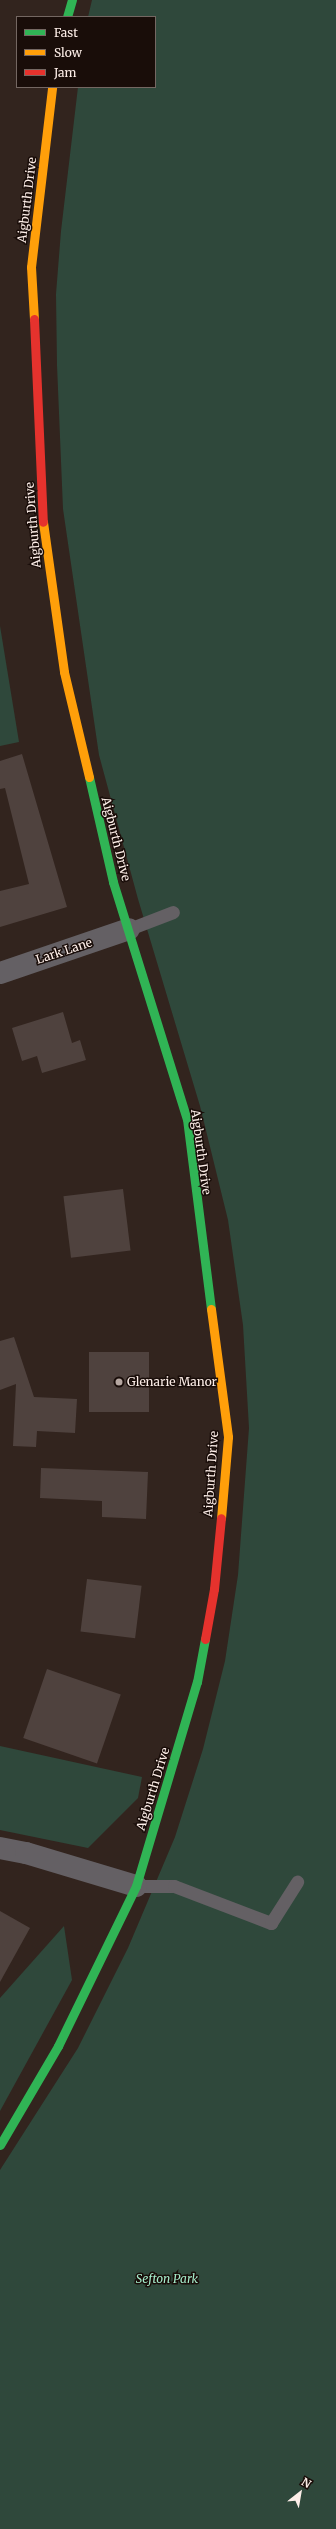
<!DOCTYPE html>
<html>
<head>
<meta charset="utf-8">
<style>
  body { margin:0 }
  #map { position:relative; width:336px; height:2529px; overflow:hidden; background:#32241e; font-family:Merriweather,serif }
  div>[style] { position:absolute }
  .green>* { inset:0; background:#2f483b }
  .building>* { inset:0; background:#4f423e; transform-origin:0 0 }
  .lane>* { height:13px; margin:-6.5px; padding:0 6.5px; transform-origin:6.5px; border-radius:6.5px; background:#646064 }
  .street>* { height:22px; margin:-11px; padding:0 11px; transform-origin:11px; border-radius:11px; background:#646064 }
  .fast>* { height:9px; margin:-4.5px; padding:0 4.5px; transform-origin:4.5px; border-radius:4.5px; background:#30b455 }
  .slow>* { height:9px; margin:-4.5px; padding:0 4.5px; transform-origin:4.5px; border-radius:4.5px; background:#ff9f0a }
  .jam>* { height:9px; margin:-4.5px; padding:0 4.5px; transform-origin:4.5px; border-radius:4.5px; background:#e5322d }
  .dots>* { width:11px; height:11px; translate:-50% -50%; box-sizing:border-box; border:2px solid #190d09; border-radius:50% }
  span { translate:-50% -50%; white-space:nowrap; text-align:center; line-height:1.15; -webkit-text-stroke:3px #190d09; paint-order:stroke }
  .street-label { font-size:12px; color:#fdeee8 }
  .poi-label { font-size:12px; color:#fdeee8 }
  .left { translate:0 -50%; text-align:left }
  .park-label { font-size:12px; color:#a5ebca; font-style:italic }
  .legend { position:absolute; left:16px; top:16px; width:140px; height:72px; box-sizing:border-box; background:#190d09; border:1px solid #746762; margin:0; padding:5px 7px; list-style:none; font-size:12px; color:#fdeee8 }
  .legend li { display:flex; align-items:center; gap:8px; height:20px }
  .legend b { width:20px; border:1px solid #746762 }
  .north { position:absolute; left:280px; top:2473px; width:40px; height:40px; -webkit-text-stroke:3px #190d09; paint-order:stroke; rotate:31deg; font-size:11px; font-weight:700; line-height:16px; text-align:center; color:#fdeee8 }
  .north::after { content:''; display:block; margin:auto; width:14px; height:18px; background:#fdeee8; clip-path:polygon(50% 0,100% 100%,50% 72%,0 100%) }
</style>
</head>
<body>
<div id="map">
  <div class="green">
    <div style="clip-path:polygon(92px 0,336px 0,336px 2529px,0 2529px,0 2170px,78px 2048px,128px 1948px,175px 1837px,203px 1749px,225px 1661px,238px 1575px,249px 1428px,243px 1325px,228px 1220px,200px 1106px,138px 899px,99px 755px,63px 509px,57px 365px,56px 294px,61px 231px,78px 87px,155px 87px,155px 17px,88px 17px)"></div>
    <div style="clip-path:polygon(0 626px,19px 742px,0 746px)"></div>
    <div style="clip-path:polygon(0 1746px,142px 1777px,138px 1798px,88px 1848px,0 1830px)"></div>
    <div style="clip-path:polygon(64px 1926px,72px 1980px,0 2111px,0 1998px)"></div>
  </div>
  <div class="building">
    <div style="clip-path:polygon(22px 754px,67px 907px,0 927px,0 891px,29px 884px,5px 788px,0 789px,0 761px)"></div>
    <div style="clip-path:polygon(63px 1012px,72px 1043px,80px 1040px,86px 1060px,42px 1073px,37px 1056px,22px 1061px,12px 1028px)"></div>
    <div style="left:123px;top:1189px;width:62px;height:60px;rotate:83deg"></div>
    <div style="clip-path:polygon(14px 1337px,34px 1397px,77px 1399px,75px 1433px,37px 1431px,36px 1447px,13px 1446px,16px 1384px,0 1390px,0 1341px)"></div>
    <div style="left:89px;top:1352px;width:60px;height:60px"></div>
    <div style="clip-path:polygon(41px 1468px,148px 1472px,146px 1519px,102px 1517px,102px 1501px,40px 1498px)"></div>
    <div style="left:87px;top:1579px;width:55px;height:53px;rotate:7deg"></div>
    <div style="left:47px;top:1669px;width:78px;height:73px;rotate:19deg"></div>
    <div style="clip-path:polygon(0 1911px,30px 1928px,0 1982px)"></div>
  </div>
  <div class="lane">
    <div style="left:129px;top:929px;width:47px;rotate:-21.1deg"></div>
    <div style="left:136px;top:1886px;width:38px"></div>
    <div style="left:174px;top:1886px;width:104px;rotate:20.9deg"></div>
    <div style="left:271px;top:1923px;width:49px;rotate:-57.6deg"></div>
  </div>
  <div class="street">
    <div style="left:0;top:973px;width:136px;rotate:-18.8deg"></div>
    <div style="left:0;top:1848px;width:26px;rotate:11deg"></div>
    <div style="left:26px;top:1853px;width:115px;rotate:16.7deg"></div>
  </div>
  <div class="fast">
    <div style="left:67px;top:17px;width:18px;rotate:-74deg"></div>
    <div style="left:89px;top:777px;width:108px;rotate:77.1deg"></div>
    <div style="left:113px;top:882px;width:248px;rotate:72.7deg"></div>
    <div style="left:187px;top:1119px;width:192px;rotate:82.8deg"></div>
    <div style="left:0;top:2145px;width:115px;rotate:-59.6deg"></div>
    <div style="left:58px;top:2046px;width:178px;rotate:-64deg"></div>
    <div style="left:136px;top:1886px;width:213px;rotate:-73.4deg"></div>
    <div style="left:197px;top:1682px;width:44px;rotate:-79.5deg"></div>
  </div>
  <div class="slow">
    <div style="left:34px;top:319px;width:52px;rotate:-93.3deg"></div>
    <div style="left:31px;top:267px;width:181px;rotate:-83.3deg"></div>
    <div style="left:43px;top:522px;width:151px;rotate:82deg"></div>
    <div style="left:64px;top:672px;width:108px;rotate:76.6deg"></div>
    <div style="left:211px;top:1309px;width:129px;rotate:82.4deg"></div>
    <div style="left:228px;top:1437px;width:81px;rotate:94.9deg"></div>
  </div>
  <div class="jam">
    <div style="left:34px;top:319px;width:203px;rotate:87.5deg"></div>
    <div style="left:205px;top:1639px;width:51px;rotate:-79.8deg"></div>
    <div style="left:214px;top:1589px;width:71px;rotate:-84.4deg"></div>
  </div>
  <div class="dots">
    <div style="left:119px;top:1382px;background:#b6a7a1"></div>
  </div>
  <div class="street-label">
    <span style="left:27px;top:200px;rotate:-83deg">Aigburth Drive</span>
    <span style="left:33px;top:525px;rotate:-95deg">Aigburth Drive</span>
    <span style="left:116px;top:839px;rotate:76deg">Aigburth Drive</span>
    <span style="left:64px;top:951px;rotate:-18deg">Lark Lane</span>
    <span style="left:201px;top:1152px;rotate:82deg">Aigburth Drive</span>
    <span style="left:211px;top:1474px;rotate:-86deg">Aigburth Drive</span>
    <span style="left:153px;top:1789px;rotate:-73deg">Aigburth Drive</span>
  </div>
  <div class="poi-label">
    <span class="left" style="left:127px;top:1382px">Glenarie Manor</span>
  </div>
  <div class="park-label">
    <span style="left:167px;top:2279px">Sefton Park</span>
  </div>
  <ul class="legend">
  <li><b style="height:5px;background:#30b455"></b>Fast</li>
  <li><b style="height:5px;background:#ff9f0a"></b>Slow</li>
  <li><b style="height:5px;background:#e5322d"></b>Jam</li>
  </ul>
  <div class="north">N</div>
</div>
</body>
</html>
